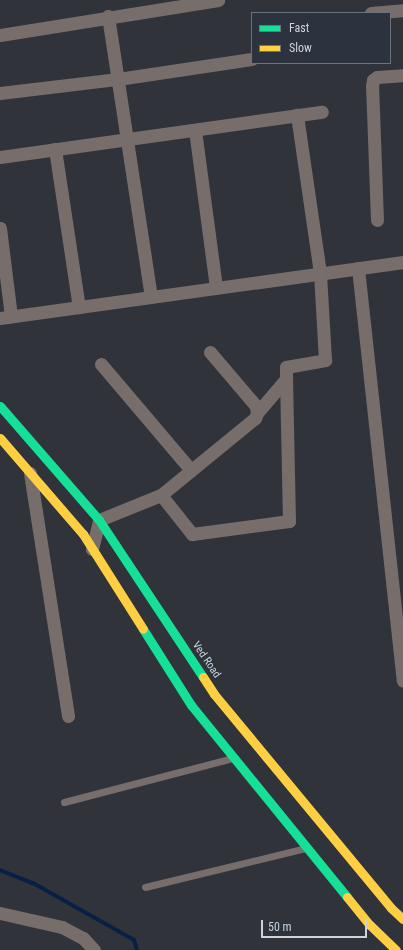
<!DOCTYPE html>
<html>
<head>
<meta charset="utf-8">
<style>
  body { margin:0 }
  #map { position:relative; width:403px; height:950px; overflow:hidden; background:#30343a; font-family:"Roboto Condensed",sans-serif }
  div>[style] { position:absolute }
  .stream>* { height:4px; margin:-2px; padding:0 2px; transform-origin:2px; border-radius:2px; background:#082045 }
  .lane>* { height:7px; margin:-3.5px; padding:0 3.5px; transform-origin:3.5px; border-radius:3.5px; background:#776d6a }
  .street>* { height:13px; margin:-6.5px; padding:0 6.5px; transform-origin:6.5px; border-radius:6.5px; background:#776d6a }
  .fast>* { height:9px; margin:-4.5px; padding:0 4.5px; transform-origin:4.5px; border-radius:4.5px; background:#16e098 }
  .slow>* { height:9px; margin:-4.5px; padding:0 4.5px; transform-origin:4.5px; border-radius:4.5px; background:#ffcf43 }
  span { translate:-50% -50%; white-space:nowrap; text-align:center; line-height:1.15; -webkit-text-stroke:3px #2c333e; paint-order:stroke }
  .street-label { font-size:11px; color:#ced3da }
  .legend { position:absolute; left:251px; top:12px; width:140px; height:52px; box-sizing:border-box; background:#2c333e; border:1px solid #6d737c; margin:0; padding:5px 7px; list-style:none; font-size:12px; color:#ced3da }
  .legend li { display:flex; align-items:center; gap:8px; height:20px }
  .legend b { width:20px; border:1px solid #6d737c }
  .scale { position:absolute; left:261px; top:920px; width:106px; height:18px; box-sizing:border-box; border:2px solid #ced3da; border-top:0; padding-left:5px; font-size:12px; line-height:14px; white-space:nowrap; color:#ced3da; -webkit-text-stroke:3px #2c333e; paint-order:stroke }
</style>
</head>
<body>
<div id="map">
  <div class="stream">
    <div style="left:0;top:870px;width:35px;rotate:22deg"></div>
    <div style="left:33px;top:883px;width:116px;rotate:29.4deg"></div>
    <div style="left:134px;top:940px;width:10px;rotate:73deg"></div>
  </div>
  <div class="lane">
    <div style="left:64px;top:802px;width:175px;rotate:-14.6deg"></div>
    <div style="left:145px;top:887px;width:166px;rotate:-13.6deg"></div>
  </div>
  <div class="street">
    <div style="left:371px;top:13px;width:32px;rotate:-5deg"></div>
    <div style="left:108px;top:16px;width:284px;rotate:81.3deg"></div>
    <div style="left:0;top:35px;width:221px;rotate:-9.1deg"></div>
    <div style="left:0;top:93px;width:119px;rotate:-6.8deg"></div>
    <div style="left:118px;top:79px;width:135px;rotate:-8.5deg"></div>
    <div style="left:195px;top:130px;width:159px;rotate:82.4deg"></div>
    <div style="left:55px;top:149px;width:160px;rotate:81.4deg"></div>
    <div style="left:0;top:157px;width:325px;rotate:-8deg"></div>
    <div style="left:377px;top:220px;width:134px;rotate:-92.1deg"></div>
    <div style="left:372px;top:86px;width:6px;rotate:-81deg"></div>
    <div style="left:373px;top:80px;width:5px;rotate:-37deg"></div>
    <div style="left:377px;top:77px;width:26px;rotate:-4deg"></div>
    <div style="left:0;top:228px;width:89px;rotate:82.9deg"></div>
    <div style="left:358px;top:268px;width:415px;rotate:83.8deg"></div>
    <div style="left:0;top:318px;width:407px;rotate:-7.9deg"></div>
    <div style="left:101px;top:364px;width:139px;rotate:49.7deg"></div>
    <div style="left:257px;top:413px;width:45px;rotate:-49.5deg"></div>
    <div style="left:286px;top:379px;width:12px;rotate:-90deg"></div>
    <div style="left:286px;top:367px;width:40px;rotate:-10deg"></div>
    <div style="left:325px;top:360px;width:87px;rotate:-93.3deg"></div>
    <div style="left:320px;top:273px;width:160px;rotate:-98.3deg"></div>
    <div style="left:30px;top:473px;width:246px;rotate:81.1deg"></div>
    <div style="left:161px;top:495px;width:50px;rotate:51.5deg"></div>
    <div style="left:192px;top:534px;width:98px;rotate:-7.6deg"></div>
    <div style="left:289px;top:521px;width:142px;rotate:-91.2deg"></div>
    <div style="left:92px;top:549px;width:30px;rotate:-76deg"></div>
    <div style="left:99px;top:520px;width:67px;rotate:-22deg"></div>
    <div style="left:161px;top:495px;width:122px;rotate:-39.3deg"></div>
    <div style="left:255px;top:418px;width:5px;rotate:-68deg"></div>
    <div style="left:257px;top:413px;width:7px;rotate:-98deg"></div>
    <div style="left:256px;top:406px;width:71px;rotate:-130.4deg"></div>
    <div style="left:0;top:913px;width:64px;rotate:12.7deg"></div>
    <div style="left:62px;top:927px;width:24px;rotate:28deg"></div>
    <div style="left:83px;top:938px;width:16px;rotate:47deg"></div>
  </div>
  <div class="fast">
    <div style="left:0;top:406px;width:151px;rotate:49deg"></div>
    <div style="left:99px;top:520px;width:188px;rotate:56.5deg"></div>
    <div style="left:143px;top:629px;width:90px;rotate:57.7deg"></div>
    <div style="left:191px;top:705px;width:247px;rotate:50.9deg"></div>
  </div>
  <div class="slow">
    <div style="left:0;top:438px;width:127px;rotate:49.2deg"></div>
    <div style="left:83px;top:534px;width:112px;rotate:57.7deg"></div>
    <div style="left:203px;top:677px;width:20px;rotate:57deg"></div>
    <div style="left:214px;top:694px;width:278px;rotate:50.4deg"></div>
    <div style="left:391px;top:908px;width:16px;rotate:43deg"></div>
    <div style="left:347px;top:897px;width:36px;rotate:51deg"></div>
    <div style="left:370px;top:925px;width:36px;rotate:44deg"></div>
  </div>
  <div class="street-label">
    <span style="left:206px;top:660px;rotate:56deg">Ved Road</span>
  </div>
  <ul class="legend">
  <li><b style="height:5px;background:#16e098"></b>Fast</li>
  <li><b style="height:5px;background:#ffcf43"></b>Slow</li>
  </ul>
  <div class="scale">50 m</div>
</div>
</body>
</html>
